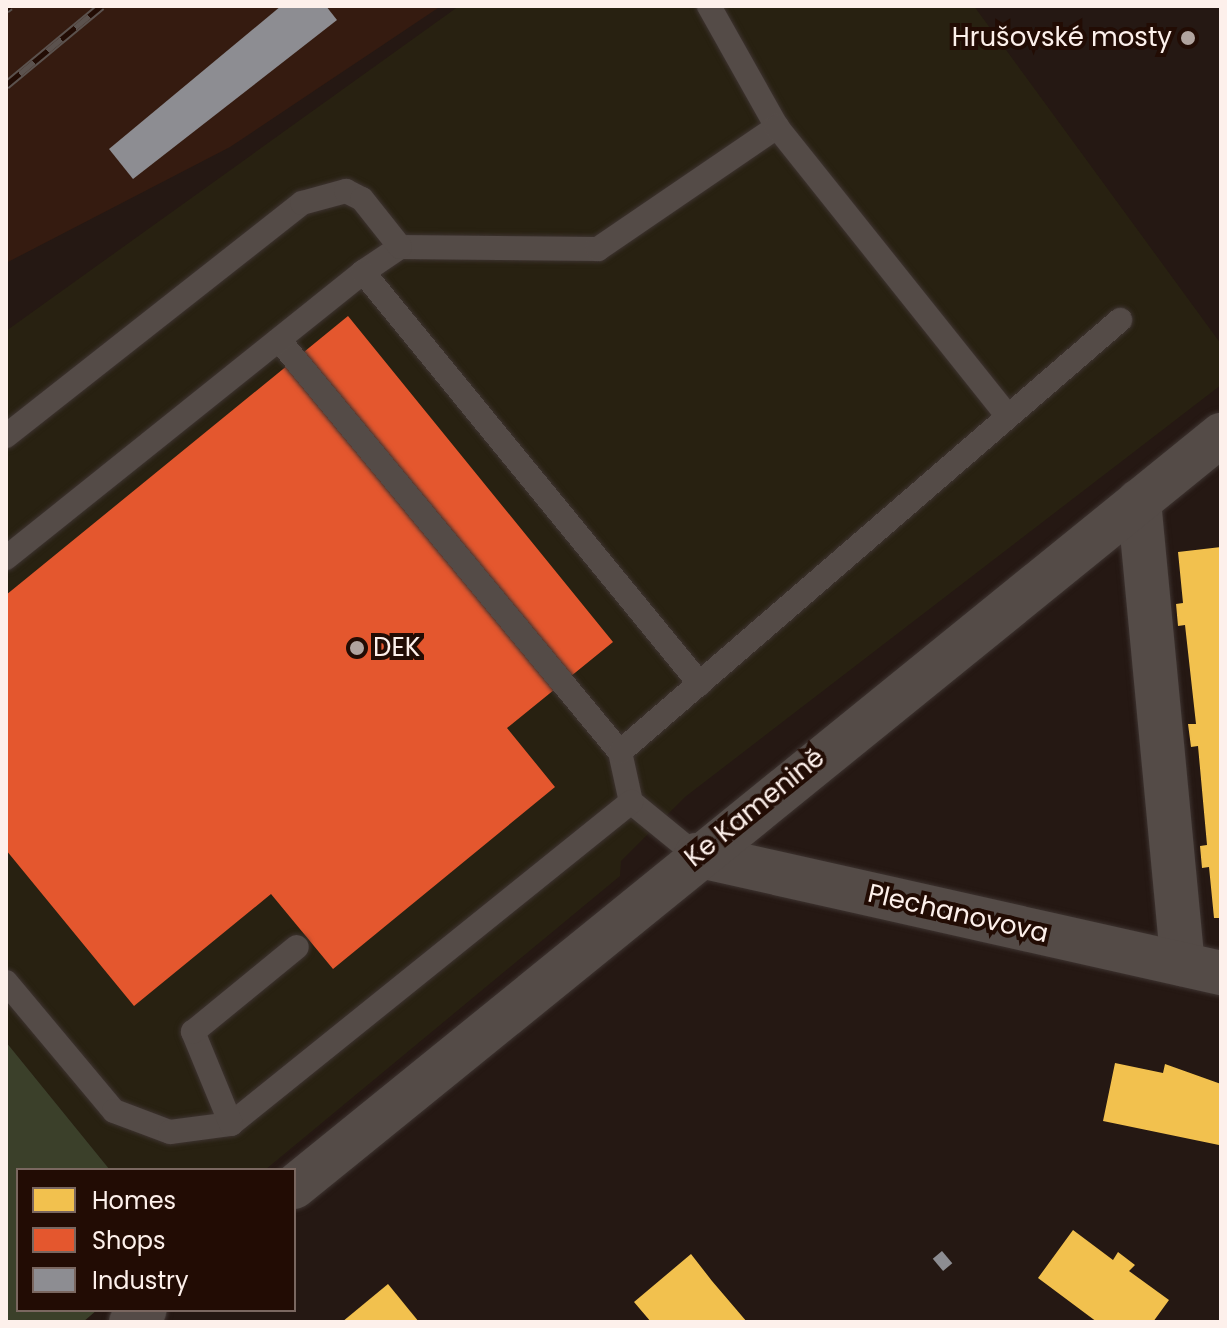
<!DOCTYPE html>
<html>
<head>
<meta charset="utf-8">
<style>
  body { margin:0 }
  #map { position:relative; width:1227px; height:1328px; overflow:hidden; background:#251813; font-family:Poppins,sans-serif }
  div>[style] { position:absolute }
  .commercial>* { inset:0; background:#282111 }
  .built>* { inset:0; background:#351b10 }
  .green>* { inset:0; background:#3b402a }
  .homes>* { inset:0; background:#f2c14e }
  .shops>* { inset:0; background:#e4572e }
  .industry>* { inset:0; background:#8d8d92; transform-origin:0 0 }
  .roads { filter:drop-shadow(0 0 2px #3d3330) drop-shadow(0 0 2px #3d3330) }
  .service>* { height:24px; margin:-12px; padding:0 12px; transform-origin:12px; border-radius:12px; background:#544b47 }
  .minor>* { height:44px; margin:-22px; padding:0 22px; transform-origin:22px; border-radius:22px; background:#544b47 }
  .rail>* { height:9px; margin-top:-4.5px; transform-origin:0; background:repeating-linear-gradient(90deg,#220c04 0 18px,#5b524e 0 36px); box-sizing:border-box; border-block:2px solid #5b524e }
  .dots>* { width:22px; height:22px; translate:-50% -50%; box-sizing:border-box; border:4px solid #220c04; border-radius:50% }
  span { translate:-50% -50%; white-space:nowrap; text-align:center; line-height:1.15; -webkit-text-stroke:8px #220c04; paint-order:stroke }
  .poi-label { font-size:26px; color:#fdf0eb }
  .right { translate:-100% -50%; text-align:right }
  .left { translate:0 -50%; text-align:left }
  .street-label { font-size:26px; color:#fdf0eb }
  .frame { position:absolute; inset:0; border:8px solid #fdf0eb; pointer-events:none }
  .legend { position:absolute; left:16px; top:1168px; width:280px; height:144px; box-sizing:border-box; background:#220c04; border:2px solid #7a6760; margin:0; padding:10px 14px; list-style:none; font-size:24px; color:#fdf0eb }
  .legend li { display:flex; align-items:center; gap:16px; height:40px }
  .legend b { width:40px; border:2px solid #7a6760 }
</style>
</head>
<body>
<div id="map">
  <div class="commercial">
    <div style="clip-path:polygon(459px 6px,974px 6px,1221px 344px,1221px 385px,685px 797px,621px 861px,620px 876px,265px 1170px,110px 1170px,6px 1042px,6px 331px)"></div>
  </div>
  <div class="built">
    <div style="clip-path:polygon(6px 6px,441px 6px,230px 147px,6px 263px)"></div>
  </div>
  <div class="green">
    <div style="clip-path:polygon(6px 1042px,110px 1170px,18px 1170px,18px 1310px,97px 1310px,83px 1322px,6px 1322px)"></div>
  </div>
  <div class="homes">
    <div style="clip-path:polygon(1221px 547px,1221px 918px,1214px 918px,1209px 867px,1202px 868px,1200px 846px,1207px 845px,1198px 746px,1191px 747px,1188px 724px,1196px 724px,1185px 625px,1178px 626px,1176px 604px,1183px 603px,1178px 552px)"></div>
    <div style="clip-path:polygon(1115px 1063px,1163px 1073px,1165px 1064px,1221px 1084px,1219px 1145px,1103px 1121px)"></div>
    <div style="clip-path:polygon(1073px 1230px,1113px 1260px,1118px 1252px,1135px 1265px,1129px 1271px,1169px 1300px,1153px 1322px,1097px 1322px,1038px 1278px)"></div>
    <div style="clip-path:polygon(691px 1254px,712px 1281px,747px 1322px,651px 1322px,634px 1302px)"></div>
    <div style="clip-path:polygon(388px 1284px,419px 1322px,342px 1322px)"></div>
  </div>
  <div class="shops">
    <div style="clip-path:polygon(348px 316px,613px 642px,507px 728px,555px 787px,333px 969px,271px 894px,134px 1006px,6px 850px,6px 595px)"></div>
  </div>
  <div class="industry">
    <div style="clip-path:polygon(281px 6px,326px 6px,337px 20px,133px 179px,109px 149px)"></div>
    <div style="left:942px;top:1251px;width:16px;height:12px;rotate:50deg"></div>
  </div>
  <div class="roads">
    <div class="service">
      <div style="left:709px;top:6px;width:139px;rotate:60.7deg"></div>
      <div style="left:363px;top:272px;width:45px;rotate:-34deg"></div>
      <div style="left:400px;top:247px;width:198px;rotate:0.6deg"></div>
      <div style="left:598px;top:249px;width:217px;rotate:-34.3deg"></div>
      <div style="left:777px;top:127px;width:367px;rotate:51.4deg"></div>
      <div style="left:279px;top:340px;width:535px;rotate:50.39deg"></div>
      <div style="left:6px;top:436px;width:377px;rotate:-38.2deg"></div>
      <div style="left:302px;top:203px;width:46px;rotate:-15.3deg"></div>
      <div style="left:346px;top:191px;width:18px;rotate:27deg"></div>
      <div style="left:362px;top:199px;width:61px;rotate:51.6deg"></div>
      <div style="left:6px;top:558px;width:457px;rotate:-38.7deg"></div>
      <div style="left:363px;top:272px;width:532px;rotate:50.72deg"></div>
      <div style="left:696px;top:855px;width:84px;rotate:-140.8deg"></div>
      <div style="left:631px;top:802px;width:51px;rotate:-102.4deg"></div>
      <div style="left:620px;top:752px;width:661px;rotate:-40.83deg"></div>
      <div style="left:6px;top:982px;width:168px;rotate:50.1deg"></div>
      <div style="left:114px;top:1111px;width:60px;rotate:20.6deg"></div>
      <div style="left:170px;top:1132px;width:62px;rotate:-7.5deg"></div>
      <div style="left:231px;top:1124px;width:514px;rotate:-38.83deg"></div>
      <div style="left:231px;top:1124px;width:100px;rotate:-112.4deg"></div>
      <div style="left:193px;top:1032px;width:134px;rotate:-39.3deg"></div>
    </div>
    <div class="minor">
      <div style="left:1139px;top:501px;width:465px;rotate:84.6deg"></div>
      <div style="left:696px;top:855px;width:538px;rotate:12.67deg"></div>
      <div style="left:294px;top:1187px;width:1194px;rotate:-39.05deg"></div>
      <div style="left:131px;top:1322px;width:18px;rotate:-41deg"></div>
    </div>
  </div>
  <div class="rail">
    <div style="left:6px;top:9px;width:5px;rotate:-37deg"></div>
    <div style="left:6px;top:85px;width:124px;rotate:-39.7deg"></div>
  </div>
  <div class="dots">
    <div style="left:1188px;top:38px;background:#b1a49f"></div>
    <div style="left:357px;top:648px;background:#b1a49f"></div>
  </div>
  <div class="poi-label">
    <span class="right" style="left:1172px;top:38px">Hrušovské mosty</span>
    <span class="left" style="left:373px;top:648px">DEK</span>
  </div>
  <div class="street-label">
    <span style="left:755px;top:808px;rotate:-39deg">Ke Kamenině</span>
    <span style="left:958px;top:914px;rotate:13deg">Plechanovova</span>
  </div>
  <div class="frame"></div>
  <ul class="legend">
  <li><b style="height:22px;background:#f2c14e"></b>Homes</li>
  <li><b style="height:22px;background:#e4572e"></b>Shops</li>
  <li><b style="height:22px;background:#8d8d92"></b>Industry</li>
  </ul>
</div>
</body>
</html>
